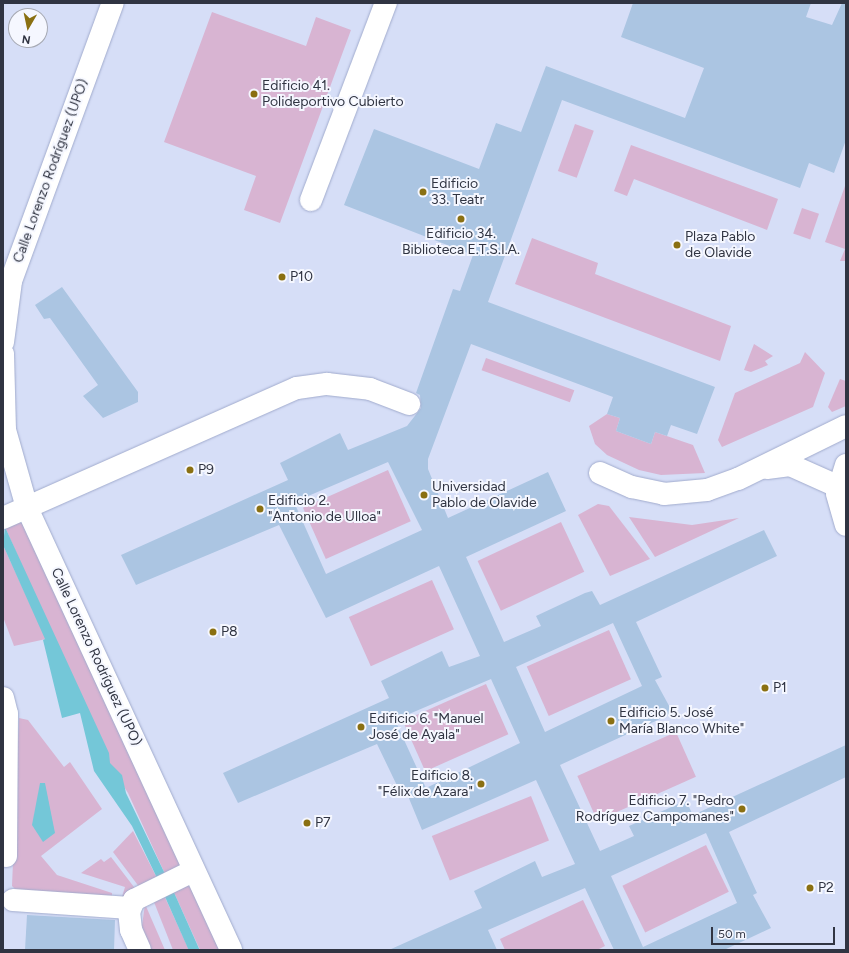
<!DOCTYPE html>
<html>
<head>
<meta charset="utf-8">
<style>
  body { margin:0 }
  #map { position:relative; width:849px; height:953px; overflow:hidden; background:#e5eaf8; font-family:Figtree,sans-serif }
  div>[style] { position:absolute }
  .built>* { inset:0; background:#d6def7 }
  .green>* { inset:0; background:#d8b4d2; transform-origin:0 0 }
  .water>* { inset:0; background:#74c7d8; transform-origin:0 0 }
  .building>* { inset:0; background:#abc5e2 }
  .roads { filter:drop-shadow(0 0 1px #a1abcd) drop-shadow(0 0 1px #a1abcd) }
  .minor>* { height:22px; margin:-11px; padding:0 11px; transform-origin:11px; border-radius:11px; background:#fff }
  .dots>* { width:11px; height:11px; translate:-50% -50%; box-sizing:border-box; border:2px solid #f5f7ff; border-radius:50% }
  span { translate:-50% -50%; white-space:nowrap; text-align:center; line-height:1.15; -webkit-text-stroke:4px #f5f7ff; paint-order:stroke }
  .poi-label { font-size:14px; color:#303442 }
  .left { translate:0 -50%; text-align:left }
  .right { translate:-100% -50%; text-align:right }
  .street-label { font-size:14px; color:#303442 }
  .frame { position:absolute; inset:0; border:4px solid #303442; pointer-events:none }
  .north { position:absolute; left:8px; top:8px; width:40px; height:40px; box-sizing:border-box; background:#f5f7ff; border:1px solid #a6a9b3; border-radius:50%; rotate:189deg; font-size:11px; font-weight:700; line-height:16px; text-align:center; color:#303442 }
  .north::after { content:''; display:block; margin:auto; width:14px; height:18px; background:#8a7012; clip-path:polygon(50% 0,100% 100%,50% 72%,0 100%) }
  .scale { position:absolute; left:711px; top:927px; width:124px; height:18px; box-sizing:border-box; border:2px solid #303442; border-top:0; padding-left:5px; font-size:12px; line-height:14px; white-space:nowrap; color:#303442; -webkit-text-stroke:3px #f5f7ff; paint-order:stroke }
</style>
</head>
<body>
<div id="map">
  <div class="built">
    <div style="clip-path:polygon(evenodd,3px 3px,846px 3px,846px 950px,3px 950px,3px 3px,16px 16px,40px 16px,40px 40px,16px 40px,16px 16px)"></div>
  </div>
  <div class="green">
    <div style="clip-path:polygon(212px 12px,306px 46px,316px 17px,351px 30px,280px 223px,244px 210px,256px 176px,164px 142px)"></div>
    <div style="left:575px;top:124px;width:20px;height:50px;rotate:20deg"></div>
    <div style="clip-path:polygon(631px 145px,778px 199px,767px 230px,634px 179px,627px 196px,614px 191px)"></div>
    <div style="clip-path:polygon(845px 186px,846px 261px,840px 261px,845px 249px,825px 242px)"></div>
    <div style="left:802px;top:208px;width:18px;height:27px;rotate:19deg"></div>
    <div style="clip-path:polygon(532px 238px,598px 263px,595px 274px,731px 326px,720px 361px,515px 284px)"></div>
    <div style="clip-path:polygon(754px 344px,773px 356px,765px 361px,768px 365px,751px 372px,744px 370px)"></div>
    <div style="clip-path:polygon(805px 352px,825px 373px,813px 407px,722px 447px,718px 440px,735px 393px,800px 363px)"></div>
    <div style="left:486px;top:358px;width:94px;height:13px;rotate:20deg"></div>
    <div style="clip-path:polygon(840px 379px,846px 381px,846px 406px,832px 412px,828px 407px)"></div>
    <div style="clip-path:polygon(607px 414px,620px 418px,616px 431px,651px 444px,655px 432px,693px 445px,705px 473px,661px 475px,639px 470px,607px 455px,595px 444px,589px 426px)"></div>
    <div style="left:388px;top:470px;width:56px;height:93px;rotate:66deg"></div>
    <div style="clip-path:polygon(598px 504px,609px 506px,650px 559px,610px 576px,578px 515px)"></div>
    <div style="clip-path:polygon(629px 517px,692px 525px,739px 518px,655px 557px)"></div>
    <div style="clip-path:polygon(17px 522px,22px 523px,182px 867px,165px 874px,128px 793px,109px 763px,5px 527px)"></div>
    <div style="left:561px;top:522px;width:55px;height:92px;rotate:65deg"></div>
    <div style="clip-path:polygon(3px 545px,46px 639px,14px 646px,3px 617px)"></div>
    <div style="left:432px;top:580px;width:54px;height:91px;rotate:66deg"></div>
    <div style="left:609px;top:630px;width:54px;height:90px;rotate:66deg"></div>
    <div style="left:486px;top:684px;width:55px;height:91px;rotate:66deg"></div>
    <div style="clip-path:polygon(19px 718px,28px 720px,64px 767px,70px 762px,102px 809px,41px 856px,57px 875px,112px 893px,112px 899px,16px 890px,12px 886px)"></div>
    <div style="left:676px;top:732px;width:49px;height:108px;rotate:66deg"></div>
    <div style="left:531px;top:796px;width:48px;height:107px;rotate:68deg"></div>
    <div style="clip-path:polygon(133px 831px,157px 878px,140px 888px,113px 852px)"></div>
    <div style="left:706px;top:845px;width:52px;height:93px;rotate:64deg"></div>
    <div style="clip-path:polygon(111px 857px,137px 891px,122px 897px,125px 887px,81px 873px,101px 859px,104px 862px)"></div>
    <div style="clip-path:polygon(189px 883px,222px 950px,200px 950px,172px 888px)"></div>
    <div style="clip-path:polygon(163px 893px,189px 950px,173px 950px,152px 897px)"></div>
    <div style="clip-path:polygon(583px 900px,605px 946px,597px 950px,505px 950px,500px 939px)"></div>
    <div style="clip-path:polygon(145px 904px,165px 950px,149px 950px,142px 926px)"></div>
  </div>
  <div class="water">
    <div style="clip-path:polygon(5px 527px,109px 753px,110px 763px,122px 775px,126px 793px,165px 874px,157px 878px,132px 826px,94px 771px,80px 713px,62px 718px,43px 640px,45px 639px,3px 545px)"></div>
    <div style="clip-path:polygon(40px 783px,45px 783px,55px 833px,43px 842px,32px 825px)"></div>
    <div style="left:172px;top:888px;width:68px;height:10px;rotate:66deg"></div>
  </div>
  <div class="building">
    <div style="clip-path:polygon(evenodd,633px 3px,811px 3px,806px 17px,832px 25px,842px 3px,846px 3px,846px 140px,834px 173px,809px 163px,800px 188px,562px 100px,488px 302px,715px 387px,697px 434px,671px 425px,667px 436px,655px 432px,651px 444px,616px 431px,620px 418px,607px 414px,613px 397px,471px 344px,428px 459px,428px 469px,448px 518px,548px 472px,566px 511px,466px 557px,504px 642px,541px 626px,536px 616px,585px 593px,592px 591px,600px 605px,764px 530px,777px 556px,636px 622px,662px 677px,655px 680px,673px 713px,560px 765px,600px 851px,634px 836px,629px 826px,678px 804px,686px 801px,693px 815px,846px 745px,846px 777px,729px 832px,757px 893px,753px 895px,771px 928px,724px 950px,614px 950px,585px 888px,488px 930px,497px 950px,389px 950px,482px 908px,474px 891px,535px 861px,542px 877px,575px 864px,536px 780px,422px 830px,408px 796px,403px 798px,377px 744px,238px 803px,223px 773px,389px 698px,381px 681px,442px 651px,449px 667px,480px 656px,439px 566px,326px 618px,279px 525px,136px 585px,121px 555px,288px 480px,280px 463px,340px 433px,348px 450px,407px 426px,421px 408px,420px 395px,416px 393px,453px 289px,460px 291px,473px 255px,344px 205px,374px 129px,479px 169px,496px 123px,521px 132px,546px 66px,685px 118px,704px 68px,621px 37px,633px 3px,388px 462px,422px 530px,326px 574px,294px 502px,388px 462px,633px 3px,613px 623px,642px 686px,545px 732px,516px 667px,613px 623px,633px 3px,491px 679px,520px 743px,426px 788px,395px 720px,491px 679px,633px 3px,706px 833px,737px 903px,643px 947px,611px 876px,706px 833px)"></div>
    <div style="clip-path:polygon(62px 287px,138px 392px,138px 402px,103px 418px,83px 396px,98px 385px,50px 318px,44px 319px,35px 305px)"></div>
    <div style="clip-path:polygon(27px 915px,115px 920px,114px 950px,25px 950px)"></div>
  </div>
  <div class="roads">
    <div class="minor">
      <div style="left:311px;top:200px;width:211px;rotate:-69.2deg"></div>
      <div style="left:3px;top:342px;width:62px;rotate:-82.5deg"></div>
      <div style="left:11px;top:281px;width:296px;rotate:-69.9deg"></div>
      <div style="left:3px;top:354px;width:76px;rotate:88.5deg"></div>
      <div style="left:5px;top:430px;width:81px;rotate:74.2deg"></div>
      <div style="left:27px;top:508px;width:487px;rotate:65.2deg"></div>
      <div style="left:846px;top:465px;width:30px;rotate:107deg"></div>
      <div style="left:837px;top:494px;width:32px;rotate:74deg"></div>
      <div style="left:767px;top:468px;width:23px;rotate:-7deg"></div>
      <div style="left:790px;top:465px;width:61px;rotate:24.1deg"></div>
      <div style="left:600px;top:473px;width:35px;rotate:24deg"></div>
      <div style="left:632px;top:487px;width:33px;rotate:12deg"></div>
      <div style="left:664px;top:494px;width:43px;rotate:-5.3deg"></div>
      <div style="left:707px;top:490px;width:33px;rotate:-20deg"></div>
      <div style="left:738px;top:479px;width:120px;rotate:-26.1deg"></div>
      <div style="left:3px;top:518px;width:321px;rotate:-23.9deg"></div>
      <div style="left:297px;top:388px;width:30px;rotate:-8deg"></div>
      <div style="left:327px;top:384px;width:43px;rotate:6.6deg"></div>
      <div style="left:370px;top:389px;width:42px;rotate:21deg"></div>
      <div style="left:3px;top:698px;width:16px;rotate:76deg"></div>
      <div style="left:7px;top:714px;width:142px;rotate:90.4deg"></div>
      <div style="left:13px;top:900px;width:117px;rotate:3.9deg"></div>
      <div style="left:140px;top:950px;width:22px;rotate:-114deg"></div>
      <div style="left:131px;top:930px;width:18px;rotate:-96deg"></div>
      <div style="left:129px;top:912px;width:13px;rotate:-67deg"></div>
      <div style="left:134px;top:900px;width:66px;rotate:-26.2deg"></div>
    </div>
  </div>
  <div class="dots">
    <div style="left:254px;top:94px;background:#8a7012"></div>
    <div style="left:423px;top:192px;background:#8a7012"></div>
    <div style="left:461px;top:219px;background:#8a7012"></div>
    <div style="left:677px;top:245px;background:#8a7012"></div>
    <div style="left:282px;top:277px;background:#8a7012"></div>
    <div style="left:190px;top:470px;background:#8a7012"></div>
    <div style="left:424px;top:495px;background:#8a7012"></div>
    <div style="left:260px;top:509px;background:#8a7012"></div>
    <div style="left:213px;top:632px;background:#8a7012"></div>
    <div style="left:765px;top:688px;background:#8a7012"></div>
    <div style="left:611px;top:721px;background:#8a7012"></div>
    <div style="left:361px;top:727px;background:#8a7012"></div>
    <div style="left:481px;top:784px;background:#8a7012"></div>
    <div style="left:742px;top:809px;background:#8a7012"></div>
    <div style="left:307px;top:823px;background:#8a7012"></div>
    <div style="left:810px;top:888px;background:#8a7012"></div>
  </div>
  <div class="poi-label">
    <span class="left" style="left:262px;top:94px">Edificio 41.<br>Polideportivo Cubierto</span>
    <span class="left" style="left:431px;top:192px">Edificio<br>33. Teatr</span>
    <span style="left:461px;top:242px">Edificio 34.<br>Biblioteca E.T.S.I.A.</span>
    <span class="left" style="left:685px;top:245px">Plaza Pablo<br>de Olavide</span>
    <span class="left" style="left:290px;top:277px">P10</span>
    <span class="left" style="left:198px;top:470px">P9</span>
    <span class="left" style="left:432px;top:495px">Universidad<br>Pablo de Olavide</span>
    <span class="left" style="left:268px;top:509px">Edificio 2.<br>"Antonio de Ulloa"</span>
    <span class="left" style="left:221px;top:632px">P8</span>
    <span class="left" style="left:773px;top:688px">P1</span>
    <span class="left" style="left:619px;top:721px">Edificio 5. José<br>María Blanco White"</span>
    <span class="left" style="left:369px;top:727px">Edificio 6. "Manuel<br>José de Ayala"</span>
    <span class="right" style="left:473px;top:784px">Edificio 8.<br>"Félix de Azara"</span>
    <span class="right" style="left:734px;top:809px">Edificio 7. "Pedro<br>Rodríguez Campomanes"</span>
    <span class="left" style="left:315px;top:823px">P7</span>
    <span class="left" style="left:818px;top:888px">P2</span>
  </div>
  <div class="street-label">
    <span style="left:51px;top:171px;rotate:-70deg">Calle Lorenzo Rodríguez (UPO)</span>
    <span style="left:96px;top:657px;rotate:65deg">Calle Lorenzo Rodríguez (UPO)</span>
  </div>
  <div class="frame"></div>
  <div class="north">N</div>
  <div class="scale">50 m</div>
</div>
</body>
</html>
